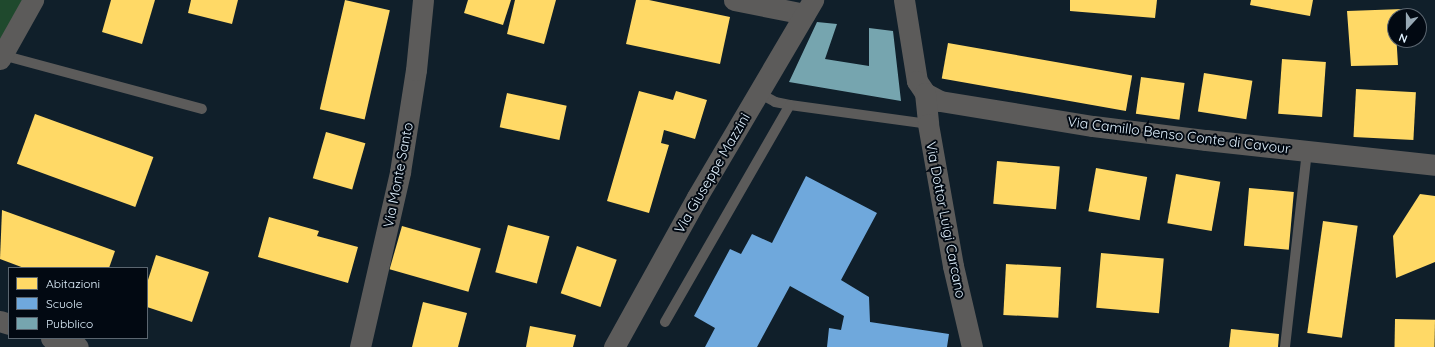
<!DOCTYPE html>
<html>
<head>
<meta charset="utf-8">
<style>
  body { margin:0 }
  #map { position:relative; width:1435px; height:347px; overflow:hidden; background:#101f2a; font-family:Quicksand,sans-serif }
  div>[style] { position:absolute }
  .green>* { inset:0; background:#1f492d }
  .homes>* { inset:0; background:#ffd966; transform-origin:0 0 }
  .schools>* { inset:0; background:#6fa8dc }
  .public>* { inset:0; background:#76a5af }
  .service>* { height:10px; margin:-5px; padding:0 5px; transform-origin:5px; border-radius:5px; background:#5c5b5a }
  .minor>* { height:21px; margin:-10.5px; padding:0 10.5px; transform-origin:10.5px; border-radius:10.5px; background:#5c5b5a }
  span { translate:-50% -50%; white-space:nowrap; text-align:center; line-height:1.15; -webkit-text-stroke:4px #020912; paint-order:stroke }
  .street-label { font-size:14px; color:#e0f1fe }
  .legend { position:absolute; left:8px; top:267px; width:140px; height:72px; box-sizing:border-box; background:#020912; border:1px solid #5b6670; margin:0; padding:5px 7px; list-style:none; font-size:12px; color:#e0f1fe }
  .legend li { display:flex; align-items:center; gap:8px; height:20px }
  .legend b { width:20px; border:1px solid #5b6670 }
  .north { position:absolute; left:1387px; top:8px; width:40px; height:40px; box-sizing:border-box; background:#020912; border:1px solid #5b6670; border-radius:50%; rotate:201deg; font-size:11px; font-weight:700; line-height:16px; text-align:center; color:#e0f1fe }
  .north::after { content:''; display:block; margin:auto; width:14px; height:18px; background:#97a8b4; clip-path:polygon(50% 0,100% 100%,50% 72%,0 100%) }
</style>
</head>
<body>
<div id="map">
  <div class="green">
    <div style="clip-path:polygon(0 0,24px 0,0 43px)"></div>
  </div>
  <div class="homes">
    <div style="clip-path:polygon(111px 0,155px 0,142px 44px,102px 32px)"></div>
    <div style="clip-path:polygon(191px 0,238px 0,232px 24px,188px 13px)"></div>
    <div style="left:345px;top:0;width:46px;height:112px;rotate:13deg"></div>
    <div style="clip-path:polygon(468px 0,511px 0,503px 25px,464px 13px)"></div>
    <div style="clip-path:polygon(515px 0,556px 0,544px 44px,507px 34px)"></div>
    <div style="clip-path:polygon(636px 0,649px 0,730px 17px,720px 64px,626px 44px)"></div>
    <div style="clip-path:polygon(1070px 0,1157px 0,1155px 18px,1070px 11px)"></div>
    <div style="clip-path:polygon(1251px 0,1313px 0,1310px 16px,1250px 5px)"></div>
    <div style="clip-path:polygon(1403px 9px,1403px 16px,1395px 16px,1398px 65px,1351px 66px,1347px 11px)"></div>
    <div style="left:948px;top:43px;width:187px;height:36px;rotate:10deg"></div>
    <div style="left:1282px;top:59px;width:44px;height:55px;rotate:4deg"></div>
    <div style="left:1204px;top:73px;width:49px;height:39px;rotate:9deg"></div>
    <div style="left:1141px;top:77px;width:44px;height:37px;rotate:8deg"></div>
    <div style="left:1356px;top:89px;width:60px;height:48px;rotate:3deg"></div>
    <div style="clip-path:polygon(639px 91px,673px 100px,676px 91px,707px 100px,695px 139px,664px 130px,661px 143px,669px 145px,649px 213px,607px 201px)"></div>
    <div style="left:507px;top:93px;width:61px;height:35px;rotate:12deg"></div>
    <div style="left:35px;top:114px;width:126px;height:53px;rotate:20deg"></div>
    <div style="left:326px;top:132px;width:41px;height:48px;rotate:16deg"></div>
    <div style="left:997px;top:161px;width:63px;height:43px;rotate:5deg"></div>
    <div style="left:1096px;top:168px;width:52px;height:44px;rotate:10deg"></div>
    <div style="left:1176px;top:174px;width:45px;height:50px;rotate:10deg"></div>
    <div style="left:1249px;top:188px;width:45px;height:58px;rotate:5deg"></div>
    <div style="clip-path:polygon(1420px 194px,1435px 196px,1435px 262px,1396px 278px,1393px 236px)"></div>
    <div style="clip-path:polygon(2px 210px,115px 251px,109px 268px,24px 268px,0 259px)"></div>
    <div style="clip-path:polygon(269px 217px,319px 231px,317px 236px,358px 247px,348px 283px,258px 257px)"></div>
    <div style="left:1323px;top:221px;width:35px;height:113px;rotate:8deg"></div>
    <div style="left:508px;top:225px;width:43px;height:49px;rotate:15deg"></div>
    <div style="left:402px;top:226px;width:82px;height:45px;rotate:16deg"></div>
    <div style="left:577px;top:246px;width:42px;height:50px;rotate:19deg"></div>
    <div style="left:1101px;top:253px;width:63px;height:55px;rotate:5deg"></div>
    <div style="clip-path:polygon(156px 255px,209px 272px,192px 322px,147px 307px,147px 283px)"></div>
    <div style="left:1006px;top:264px;width:55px;height:51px;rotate:3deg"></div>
    <div style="clip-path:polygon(423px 302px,467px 313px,458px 347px,412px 347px)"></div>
    <div style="left:1395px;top:319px;width:40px;height:28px;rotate:1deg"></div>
    <div style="clip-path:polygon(530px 326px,576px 335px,573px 347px,526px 347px)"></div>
    <div style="clip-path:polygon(1231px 329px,1279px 334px,1278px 347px,1229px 347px)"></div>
  </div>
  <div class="schools">
    <div style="clip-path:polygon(806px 176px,877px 213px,841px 280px,869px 297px,870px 322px,949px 334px,947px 347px,827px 347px,829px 328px,841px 330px,844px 316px,790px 286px,757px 347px,705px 347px,715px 328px,694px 316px,730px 249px,741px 254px,752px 234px,772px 243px)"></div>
  </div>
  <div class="public">
    <div style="clip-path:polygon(817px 22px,837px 24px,825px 59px,869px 66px,869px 28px,893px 31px,901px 101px,789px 82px)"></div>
  </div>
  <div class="service">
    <div style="left:2px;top:55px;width:207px;rotate:15.1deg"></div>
    <div style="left:759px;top:93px;width:18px;rotate:29deg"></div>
    <div style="left:775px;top:102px;width:15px;rotate:11deg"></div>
    <div style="left:790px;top:105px;width:139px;rotate:7.8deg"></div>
    <div style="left:665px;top:322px;width:250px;rotate:-60.1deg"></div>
    <div style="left:1285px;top:347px;width:196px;rotate:-83.6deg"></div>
  </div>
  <div class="minor">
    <div style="left:734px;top:0;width:72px;rotate:11.2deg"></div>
    <div style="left:904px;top:0;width:82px;rotate:80.9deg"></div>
    <div style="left:917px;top:81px;width:14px;rotate:56deg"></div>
    <div style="left:925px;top:93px;width:17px;rotate:28deg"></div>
    <div style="left:940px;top:101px;width:155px;rotate:9.3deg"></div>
    <div style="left:1093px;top:126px;width:114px;rotate:7.1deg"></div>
    <div style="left:1206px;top:140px;width:230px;rotate:6.2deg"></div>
    <div style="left:0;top:59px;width:68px;rotate:-60.8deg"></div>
    <div style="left:925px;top:93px;width:31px;rotate:84deg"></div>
    <div style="left:928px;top:124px;width:144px;rotate:80deg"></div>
    <div style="left:953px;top:266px;width:83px;rotate:76.8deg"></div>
    <div style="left:0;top:321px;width:9px;rotate:18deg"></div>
    <div style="left:51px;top:338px;width:28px;rotate:18deg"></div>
    <div style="left:360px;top:347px;width:180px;rotate:-77.1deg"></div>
    <div style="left:400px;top:172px;width:103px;rotate:-81.1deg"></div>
    <div style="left:416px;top:70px;width:70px;rotate:-84.3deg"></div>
    <div style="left:614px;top:347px;width:171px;rotate:-61deg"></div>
    <div style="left:697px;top:197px;width:229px;rotate:-59.5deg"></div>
  </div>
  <div class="street-label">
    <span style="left:1179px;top:135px;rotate:7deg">Via Camillo Benso Conte di Cavour</span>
    <span style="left:712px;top:173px;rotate:-60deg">Via Giuseppe Mazzini</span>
    <span style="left:398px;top:175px;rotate:-79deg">Via Monte Santo</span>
    <span style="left:946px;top:220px;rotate:79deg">Via Dottor Luigi Carcano</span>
  </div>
  <ul class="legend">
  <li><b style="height:11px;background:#ffd966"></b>Abitazioni</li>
  <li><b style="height:11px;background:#6fa8dc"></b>Scuole</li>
  <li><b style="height:11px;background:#76a5af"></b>Pubblico</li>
  </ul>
  <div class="north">N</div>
</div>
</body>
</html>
